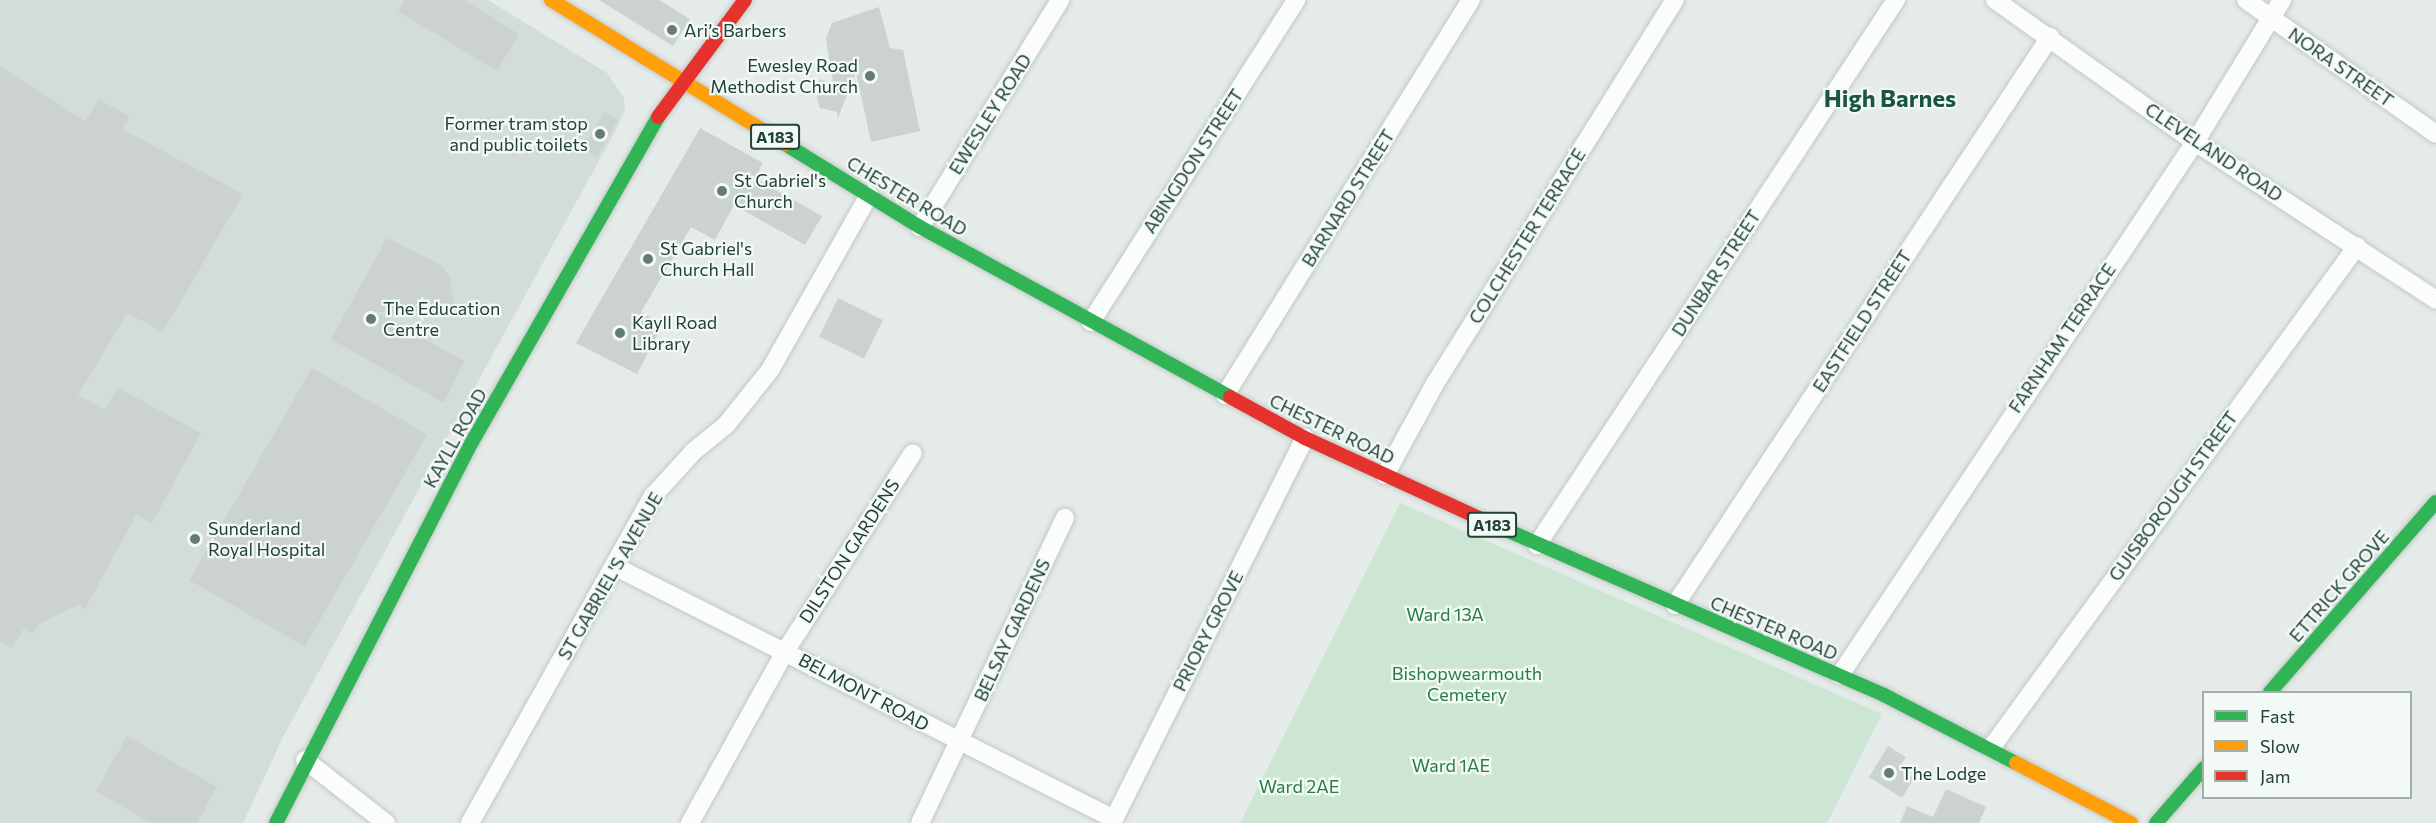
<!DOCTYPE html>
<html>
<head>
<meta charset="utf-8">
<style>
  body { margin:0 }
  #map { position:relative; width:2436px; height:823px; overflow:hidden; background:#e5ebe8; font-family:Commissioner,sans-serif }
  div>[style] { position:absolute }
  .built>* { inset:0; background:#d2ddd8 }
  .green>* { inset:0; background:#cde6d4 }
  .building>* { inset:0; background:#ccd2cf; transform-origin:0 0 }
  .roads { filter:drop-shadow(0 0 2px #c2c8c5) drop-shadow(0 0 2px #c2c8c5) }
  .street>* { height:18px; margin:-9px; padding:0 9px; transform-origin:9px; border-radius:9px; background:#fbfcfc }
  .fast>* { height:14px; margin:-7px; padding:0 7px; transform-origin:7px; border-radius:7px; background:#30b455 }
  .slow>* { height:14px; margin:-7px; padding:0 7px; transform-origin:7px; border-radius:7px; background:#ff9f0a }
  .jam>* { height:14px; margin:-7px; padding:0 7px; transform-origin:7px; border-radius:7px; background:#e5322d }
  .dots>* { width:16px; height:16px; translate:-50% -50%; box-sizing:border-box; border:3px solid #f3faf6; border-radius:50% }
  span { translate:-50% -50%; white-space:nowrap; text-align:center; line-height:1.15; -webkit-text-stroke:4.5px #f3faf6; paint-order:stroke }
  .shield-label span { padding:2px 4px; background:#f3faf6; border:2px solid; border-radius:4px; -webkit-text-stroke-width:0 }
  .shield-label { font-size:16px; color:#204038; font-weight:700 }
  .poi-label { font-size:18px; color:#204038 }
  .left { translate:0 -50%; text-align:left }
  .right { translate:-100% -50%; text-align:right }
  .street-label { font-size:18px; color:#204038 }
  .park-label { font-size:18px; color:#267b47 }
  .district-label { font-size:24px; color:#1a5446; font-weight:700 }
  .legend { position:absolute; left:2202px; top:691px; width:210px; height:108px; box-sizing:border-box; background:#f3faf6; border:2px solid #9fb0aa; margin:0; padding:8px 10px; list-style:none; font-size:18px; color:#204038 }
  .legend li { display:flex; align-items:center; gap:12px; height:30px }
  .legend b { width:30px; border:2px solid #9fb0aa }
</style>
</head>
<body>
<div id="map">
  <div class="built">
    <div style="clip-path:polygon(0 0,488px 0,607px 73px,624px 98px,625px 110px,618px 126px,283px 737px,243px 823px,0 823px)"></div>
  </div>
  <div class="green">
    <div style="clip-path:polygon(1400px 503px,1882px 714px,1827px 823px,1240px 823px)"></div>
  </div>
  <div class="building">
    <div style="clip-path:polygon(405px 0,464px 0,519px 34px,497px 71px,398px 11px)"></div>
    <div style="clip-path:polygon(599px 0,659px 0,690px 19px,673px 46px)"></div>
    <div style="clip-path:polygon(879px 7px,890px 48px,903px 50px,920px 131px,871px 142px,856px 72px,838px 118px,837px 112px,820px 108px,815px 90px,820px 79px,833px 84px,826px 38px,832px 23px)"></div>
    <div style="clip-path:polygon(0 66px,85px 121px,99px 99px,130px 117px,122px 129px,243px 194px,163px 332px,127px 313px,78px 395px,105px 410px,118px 388px,201px 433px,152px 523px,136px 515px,85px 609px,78px 605px,39px 624px,33px 634px,24px 628px,12px 648px,0 642px)"></div>
    <div style="left:604px;top:112px;width:16px;height:42px;rotate:30deg"></div>
    <div style="clip-path:polygon(700px 128px,763px 163px,755px 178px,822px 216px,805px 245px,734px 205px,715px 240px,691px 227px,641px 312px,663px 324px,637px 374px,576px 343px)"></div>
    <div style="clip-path:polygon(387px 238px,441px 265px,450px 278px,454px 303px,447px 314px,376px 312px,464px 361px,444px 403px,331px 339px)"></div>
    <div style="left:838px;top:298px;width:50px;height:43px;rotate:26deg"></div>
    <div style="left:312px;top:368px;width:133px;height:245px;rotate:30deg"></div>
    <div style="clip-path:polygon(127px 736px,217px 787px,197px 823px,151px 823px,96px 791px)"></div>
    <div style="clip-path:polygon(1888px 746px,1906px 757px,1899px 768px,1914px 778px,1902px 798px,1869px 777px)"></div>
    <div style="clip-path:polygon(1946px 789px,1986px 807px,1979px 823px,1900px 823px,1907px 806px,1933px 817px)"></div>
  </div>
  <div class="roads">
    <div class="street">
      <div style="left:1995px;top:0;width:245px;rotate:35.4deg"></div>
      <div style="left:2195px;top:142px;width:288px;rotate:33.2deg"></div>
      <div style="left:2246px;top:0;width:232px;rotate:35.2deg"></div>
      <div style="left:920px;top:227px;width:267px;rotate:-58.3deg"></div>
      <div style="left:1091px;top:322px;width:382px;rotate:-57.5deg"></div>
      <div style="left:1225px;top:395px;width:465px;rotate:-58.1deg"></div>
      <div style="left:1385px;top:475px;width:106px;rotate:-61.3deg"></div>
      <div style="left:1436px;top:382px;width:451px;rotate:-58deg"></div>
      <div style="left:1537px;top:545px;width:653px;rotate:-56.63deg"></div>
      <div style="left:614px;top:566px;width:560px;rotate:26.84deg"></div>
      <div style="left:1675px;top:605px;width:681px;rotate:-56.57deg"></div>
      <div style="left:1840px;top:675px;width:640px;rotate:-56.33deg"></div>
      <div style="left:2195px;top:142px;width:167px;rotate:-58.5deg"></div>
      <div style="left:1991px;top:748px;width:621px;rotate:-53.9deg"></div>
      <div style="left:305px;top:760px;width:103px;rotate:37.9deg"></div>
      <div style="left:470px;top:823px;width:375px;rotate:-60.8deg"></div>
      <div style="left:653px;top:496px;width:61px;rotate:-47.7deg"></div>
      <div style="left:694px;top:451px;width:41px;rotate:-39.1deg"></div>
      <div style="left:726px;top:425px;width:70px;rotate:-51.3deg"></div>
      <div style="left:770px;top:370px;width:201px;rotate:-60.5deg"></div>
      <div style="left:690px;top:823px;width:198px;rotate:-61deg"></div>
      <div style="left:786px;top:650px;width:234px;rotate:-57.2deg"></div>
      <div style="left:920px;top:823px;width:338px;rotate:-64.6deg"></div>
      <div style="left:1112px;top:823px;width:431px;rotate:-63.4deg"></div>
    </div>
    <div class="fast">
      <div style="left:785px;top:144px;width:158px;rotate:31.6deg"></div>
      <div style="left:920px;top:227px;width:354px;rotate:28.7deg"></div>
      <div style="left:1488px;top:522px;width:432px;rotate:23.6deg"></div>
      <div style="left:1884px;top:695px;width:148px;rotate:27.3deg"></div>
      <div style="left:2270px;top:692px;width:252px;rotate:-48.9deg"></div>
      <div style="left:276px;top:823px;width:428px;rotate:-62.8deg"></div>
      <div style="left:472px;top:442px;width:374px;rotate:-60.2deg"></div>
      <div style="left:2156px;top:823px;width:73px;rotate:-48.9deg"></div>
    </div>
    <div class="slow">
      <div style="left:551px;top:0;width:275px;rotate:31.6deg"></div>
      <div style="left:2016px;top:763px;width:130px;rotate:27.6deg"></div>
    </div>
    <div class="jam">
      <div style="left:658px;top:117px;width:146px;rotate:-53.4deg"></div>
      <div style="left:1230px;top:397px;width:85px;rotate:28.7deg"></div>
      <div style="left:1305px;top:438px;width:201px;rotate:24.7deg"></div>
    </div>
  </div>
  <div class="dots">
    <div style="left:672px;top:30px;background:#657c76"></div>
    <div style="left:870px;top:76px;background:#657c76"></div>
    <div style="left:600px;top:134px;background:#657c76"></div>
    <div style="left:722px;top:191px;background:#657c76"></div>
    <div style="left:648px;top:259px;background:#657c76"></div>
    <div style="left:371px;top:319px;background:#657c76"></div>
    <div style="left:620px;top:333px;background:#657c76"></div>
    <div style="left:195px;top:539px;background:#657c76"></div>
    <div style="left:1889px;top:773px;background:#657c76"></div>
  </div>
  <div class="shield-label">
    <span style="left:775px;top:137px">A183</span>
    <span style="left:1492px;top:525px">A183</span>
  </div>
  <div class="poi-label">
    <span class="left" style="left:684px;top:30px">Ari’s Barbers</span>
    <span class="right" style="left:858px;top:76px">Ewesley Road<br>Methodist Church</span>
    <span class="right" style="left:588px;top:134px">Former tram stop<br>and public toilets</span>
    <span class="left" style="left:734px;top:191px">St Gabriel's<br>Church</span>
    <span class="left" style="left:660px;top:259px">St Gabriel's<br>Church Hall</span>
    <span class="left" style="left:383px;top:319px">The Education<br>Centre</span>
    <span class="left" style="left:632px;top:333px">Kayll Road<br>Library</span>
    <span class="left" style="left:208px;top:539px">Sunderland<br>Royal Hospital</span>
    <span class="left" style="left:1901px;top:773px">The Lodge</span>
  </div>
  <div class="street-label">
    <span style="left:2341px;top:67px;rotate:35deg">NORA STREET</span>
    <span style="left:990px;top:114px;rotate:-58deg">EWESLEY ROAD</span>
    <span style="left:2214px;top:152px;rotate:34deg">CLEVELAND ROAD</span>
    <span style="left:1193px;top:161px;rotate:-57deg">ABINGDON STREET</span>
    <span style="left:907px;top:196px;rotate:31deg">CHESTER ROAD</span>
    <span style="left:1348px;top:198px;rotate:-58deg">BARNARD STREET</span>
    <span style="left:1527px;top:236px;rotate:-58deg">COLCHESTER TERRACE</span>
    <span style="left:1716px;top:273px;rotate:-57deg">DUNBAR STREET</span>
    <span style="left:1862px;top:321px;rotate:-57deg">EASTFIELD STREET</span>
    <span style="left:2062px;top:338px;rotate:-56deg">FARNHAM TERRACE</span>
    <span style="left:1332px;top:429px;rotate:26deg">CHESTER ROAD</span>
    <span style="left:455px;top:438px;rotate:-61deg">KAYLL ROAD</span>
    <span style="left:2173px;top:496px;rotate:-54deg">GUISBOROUGH STREET</span>
    <span style="left:849px;top:551px;rotate:-57deg">DILSTON GARDENS</span>
    <span style="left:610px;top:576px;rotate:-60deg">ST GABRIEL'S AVENUE</span>
    <span style="left:2339px;top:586px;rotate:-49deg">ETTRICK GROVE</span>
    <span style="left:1774px;top:628px;rotate:23deg">CHESTER ROAD</span>
    <span style="left:1012px;top:630px;rotate:-65deg">BELSAY GARDENS</span>
    <span style="left:1208px;top:631px;rotate:-63deg">PRIORY GROVE</span>
    <span style="left:864px;top:692px;rotate:28deg">BELMONT ROAD</span>
  </div>
  <div class="park-label">
    <span style="left:1445px;top:614px">Ward 13A</span>
    <span style="left:1467px;top:684px">Bishopwearmouth<br>Cemetery</span>
    <span style="left:1451px;top:765px">Ward 1AE</span>
    <span style="left:1299px;top:786px">Ward 2AE</span>
  </div>
  <div class="district-label">
    <span style="left:1890px;top:98px">High Barnes</span>
  </div>
  <ul class="legend">
  <li><b style="height:8px;background:#30b455"></b>Fast</li>
  <li><b style="height:8px;background:#ff9f0a"></b>Slow</li>
  <li><b style="height:8px;background:#e5322d"></b>Jam</li>
  </ul>
</div>
</body>
</html>
